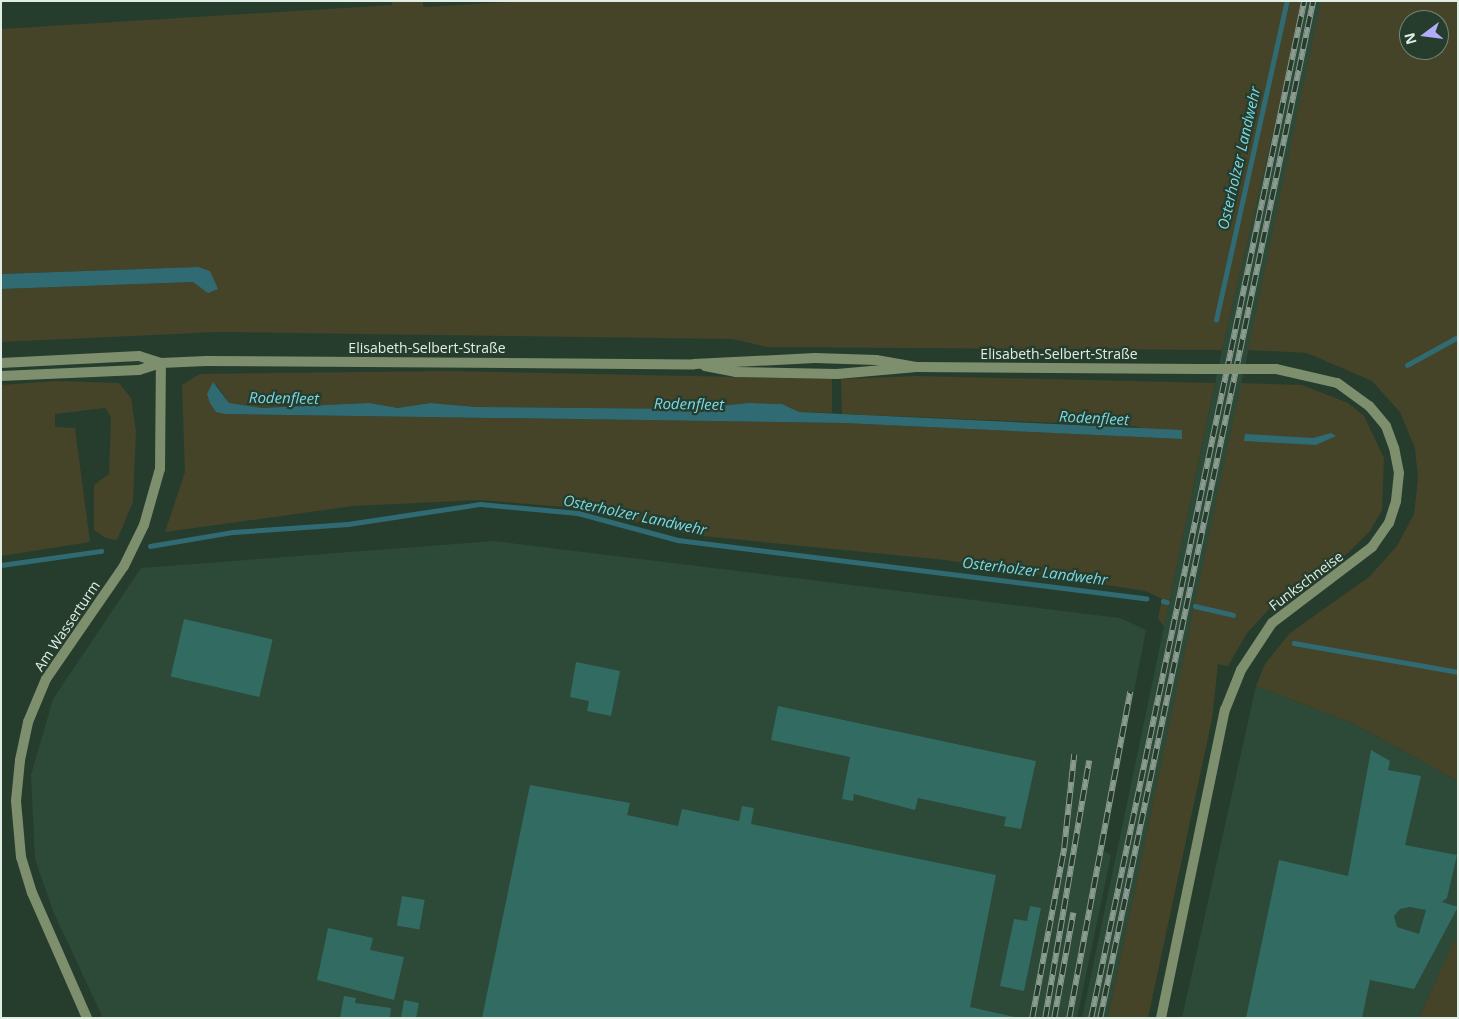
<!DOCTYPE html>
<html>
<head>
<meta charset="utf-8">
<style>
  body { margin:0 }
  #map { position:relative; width:1459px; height:1019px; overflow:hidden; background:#263d2e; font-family:"Open Sans",sans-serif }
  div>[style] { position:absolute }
  .built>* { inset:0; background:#2d4938 }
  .green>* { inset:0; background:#454328 }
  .water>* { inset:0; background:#306b73 }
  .stream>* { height:4.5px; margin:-2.25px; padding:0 2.25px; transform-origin:2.25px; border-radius:2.25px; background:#306b73 }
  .building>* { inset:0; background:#326b62; transform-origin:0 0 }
  .minor>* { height:10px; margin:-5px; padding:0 5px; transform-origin:5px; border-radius:5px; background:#7d8f6c }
  .rail>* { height:5.5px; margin-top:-2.75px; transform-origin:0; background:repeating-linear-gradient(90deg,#263d2e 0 11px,#8a9b8f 0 22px); box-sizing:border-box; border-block:1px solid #8a9b8f }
  .minor-bridge>* { height:10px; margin:-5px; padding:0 5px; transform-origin:5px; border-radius:5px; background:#7d8f6c }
  span { translate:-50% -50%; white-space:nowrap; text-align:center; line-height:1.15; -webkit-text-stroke:4.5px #263d2e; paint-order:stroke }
  .street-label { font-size:14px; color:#e1eee5 }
  .water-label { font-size:15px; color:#7ad9e6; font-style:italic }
  .frame { position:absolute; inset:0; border:2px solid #e1eee5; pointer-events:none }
  .north { position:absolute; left:1399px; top:10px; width:50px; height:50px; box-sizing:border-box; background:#263d2e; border:1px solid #718477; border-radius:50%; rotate:255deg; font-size:14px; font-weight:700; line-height:20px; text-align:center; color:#e1eee5 }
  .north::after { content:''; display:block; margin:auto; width:18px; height:22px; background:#b1adfa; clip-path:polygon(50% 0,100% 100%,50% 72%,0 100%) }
</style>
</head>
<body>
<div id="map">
  <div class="built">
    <div style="clip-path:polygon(1304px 1px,1322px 1px,1108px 1018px,1082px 1018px,1222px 350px)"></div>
    <div style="clip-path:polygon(494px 541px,1120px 618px,1146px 630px,1103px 851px,1111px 855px,1077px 1018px,103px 1018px,53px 911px,35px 859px,31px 775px,53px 699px,141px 568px)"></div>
    <div style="clip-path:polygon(1256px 686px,1352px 723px,1458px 781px,1458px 935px,1419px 1018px,1182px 1018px)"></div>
  </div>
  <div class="green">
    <div style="clip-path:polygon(392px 1px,423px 1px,423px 7px,527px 1px,1304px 1px,1222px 350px,767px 347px,733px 339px,218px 332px,1px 342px,1px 289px,193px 282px,204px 287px,198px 267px,1px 274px,1px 29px,392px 5px)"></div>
    <div style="clip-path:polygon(evenodd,1321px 1px,1458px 1px,1458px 781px,1352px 723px,1256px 686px,1265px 664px,1290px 633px,1369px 577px,1397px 546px,1414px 514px,1418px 479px,1415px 448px,1400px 412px,1372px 381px,1307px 353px,1248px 350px,1321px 1px,1409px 20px,1439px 20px,1439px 50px,1409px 50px,1409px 20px)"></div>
    <div style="clip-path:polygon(449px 371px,832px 379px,832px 413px,799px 412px,782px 404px,749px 403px,689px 409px,476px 407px,430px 403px,398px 408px,369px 403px,262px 408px,229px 403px,216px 384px,225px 414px,844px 423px,1182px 439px,1134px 426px,842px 414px,841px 379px,916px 376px,1215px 383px,1164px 627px,1158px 618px,1162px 599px,1146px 591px,945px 560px,692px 535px,577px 508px,480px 500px,353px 506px,165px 532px,185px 472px,182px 385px,200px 374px)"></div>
    <div style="clip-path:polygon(56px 381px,119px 383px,131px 398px,136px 431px,133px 502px,117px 540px,106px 538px,94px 530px,94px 485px,109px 474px,111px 417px,105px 408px,55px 414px,55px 427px,75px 428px,90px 542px,1px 556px,1px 385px)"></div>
    <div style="clip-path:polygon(1241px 383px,1302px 385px,1348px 403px,1364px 416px,1384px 458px,1382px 510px,1370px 531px,1348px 553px,1271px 607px,1247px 633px,1228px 666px,1218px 664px,1212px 719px,1148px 1018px,1108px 1018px)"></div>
    <div style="clip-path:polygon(1458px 935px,1458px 1018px,1419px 1018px,1453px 943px)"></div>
  </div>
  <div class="water">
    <div style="clip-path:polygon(198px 267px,210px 271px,218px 289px,208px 293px,193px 282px,1px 289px,1px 274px)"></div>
    <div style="clip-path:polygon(213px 382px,229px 403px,262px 408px,369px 403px,398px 408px,430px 403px,476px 407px,689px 409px,749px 403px,782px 404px,799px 412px,1182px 430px,1182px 439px,844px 423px,225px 414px,216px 412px,210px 403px,207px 394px)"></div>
    <div style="clip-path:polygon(1331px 433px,1336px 436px,1316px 445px,1244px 441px,1245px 434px,1313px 438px)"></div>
  </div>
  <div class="stream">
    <div style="left:1216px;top:320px;width:327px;rotate:-77.5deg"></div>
    <div style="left:1407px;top:365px;width:58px;rotate:-28.8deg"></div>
    <div style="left:150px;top:546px;width:84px;rotate:-9.6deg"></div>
    <div style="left:233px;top:532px;width:115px;rotate:-4deg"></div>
    <div style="left:348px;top:524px;width:134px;rotate:-8.6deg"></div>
    <div style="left:480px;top:504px;width:98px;rotate:5.2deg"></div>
    <div style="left:578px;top:513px;width:104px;rotate:15.1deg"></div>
    <div style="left:678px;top:540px;width:472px;rotate:7.1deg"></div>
    <div style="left:1px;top:565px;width:101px;rotate:-8deg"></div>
    <div style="left:1163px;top:601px;width:4px;rotate:14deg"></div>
    <div style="left:1195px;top:606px;width:39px;rotate:13deg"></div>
    <div style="left:1294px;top:643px;width:167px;rotate:10deg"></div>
  </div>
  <div class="building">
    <div style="left:184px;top:619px;width:91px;height:59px;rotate:13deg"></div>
    <div style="clip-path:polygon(576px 662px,620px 671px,611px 716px,587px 711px,589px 701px,570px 697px)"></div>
    <div style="clip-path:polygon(778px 706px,1036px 761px,1021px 829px,1004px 826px,1006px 817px,918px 798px,915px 810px,854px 794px,853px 801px,842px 799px,850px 757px,771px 740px)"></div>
    <div style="clip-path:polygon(evenodd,1371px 750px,1390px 761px,1388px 770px,1421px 776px,1405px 845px,1457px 855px,1447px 898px,1442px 902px,1458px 907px,1414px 989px,1370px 980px,1362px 1018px,1246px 1018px,1279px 860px,1348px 876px,1371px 750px,1410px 907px,1426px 910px,1419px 934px,1397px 927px,1394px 916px,1400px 909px,1410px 907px)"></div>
    <div style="clip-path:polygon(530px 785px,630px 803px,627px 815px,678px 826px,682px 809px,739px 821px,742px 806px,754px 808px,751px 824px,996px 875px,970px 1007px,1019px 1018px,482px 1018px)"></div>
    <div style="left:402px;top:896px;width:23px;height:30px;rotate:10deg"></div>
    <div style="clip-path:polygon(1030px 906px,1041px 908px,1024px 991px,1000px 986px,1014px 919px,1027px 921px)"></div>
    <div style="clip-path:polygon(328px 928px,373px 938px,370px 950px,404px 957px,394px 1000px,317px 980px)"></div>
    <div style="clip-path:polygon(344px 996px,356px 998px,355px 1003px,391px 1008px,390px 1018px,340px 1018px)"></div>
    <div style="clip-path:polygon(404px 1000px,419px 1003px,416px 1018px,401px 1018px)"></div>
  </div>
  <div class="minor">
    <div style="left:1px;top:363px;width:138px;rotate:-2.9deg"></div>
    <div style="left:139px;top:356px;width:23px;rotate:18deg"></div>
    <div style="left:705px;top:366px;width:32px;rotate:11deg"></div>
    <div style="left:736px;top:372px;width:101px;rotate:1.1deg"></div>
    <div style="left:837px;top:374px;width:80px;rotate:-5deg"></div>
    <div style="left:917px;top:367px;width:283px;rotate:0.4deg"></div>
    <div style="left:1px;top:376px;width:138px;rotate:-2.5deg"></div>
    <div style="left:139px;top:370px;width:23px;rotate:-18deg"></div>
    <div style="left:161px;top:363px;width:45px;rotate:-2.5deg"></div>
    <div style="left:206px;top:361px;width:488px;rotate:0.4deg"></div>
    <div style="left:694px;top:364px;width:121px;rotate:-2.8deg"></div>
    <div style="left:815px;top:358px;width:61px;rotate:1.9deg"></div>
    <div style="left:876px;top:360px;width:42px;rotate:9.7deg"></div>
    <div style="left:87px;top:1018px;width:137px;rotate:-113.7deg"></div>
    <div style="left:32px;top:893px;width:38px;rotate:-107deg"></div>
    <div style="left:21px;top:857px;width:56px;rotate:-95.1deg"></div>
    <div style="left:16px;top:801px;width:41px;rotate:-84.4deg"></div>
    <div style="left:20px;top:760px;width:39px;rotate:-78deg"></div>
    <div style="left:28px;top:722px;width:47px;rotate:-67.3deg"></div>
    <div style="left:46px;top:679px;width:137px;rotate:-55.4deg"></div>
    <div style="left:124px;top:566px;width:46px;rotate:-64deg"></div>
    <div style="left:144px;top:525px;width:58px;rotate:-74.1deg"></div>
    <div style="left:160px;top:469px;width:106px;rotate:-89.5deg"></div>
    <div style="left:1161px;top:1018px;width:315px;rotate:-78.3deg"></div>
    <div style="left:1225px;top:710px;width:43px;rotate:-68.2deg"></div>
    <div style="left:1241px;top:670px;width:56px;rotate:-56.6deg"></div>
    <div style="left:1272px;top:623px;width:126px;rotate:-37.2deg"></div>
    <div style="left:1372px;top:547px;width:29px;rotate:-55deg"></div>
    <div style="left:1389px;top:523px;width:23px;rotate:-72deg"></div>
    <div style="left:1396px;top:501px;width:28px;rotate:-84deg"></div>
    <div style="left:1399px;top:473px;width:25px;rotate:-101deg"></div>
    <div style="left:1394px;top:448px;width:23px;rotate:-110deg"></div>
    <div style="left:1386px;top:426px;width:26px;rotate:-130deg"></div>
    <div style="left:1369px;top:406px;width:39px;rotate:-144deg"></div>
    <div style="left:1337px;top:383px;width:63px;rotate:-167.1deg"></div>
  </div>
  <div class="rail">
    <div style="left:1032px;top:1018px;width:173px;rotate:-79.3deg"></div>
    <div style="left:1064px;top:848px;width:94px;rotate:-83.9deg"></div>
    <div style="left:1045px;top:1018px;width:261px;rotate:-80.3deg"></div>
    <div style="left:1054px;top:1018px;width:107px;rotate:-79.7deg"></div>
    <div style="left:1069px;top:1018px;width:332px;rotate:-79.4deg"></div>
    <div style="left:1091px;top:1018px;width:1039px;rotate:-78.17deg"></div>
    <div style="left:1100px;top:1018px;width:1039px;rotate:-78.17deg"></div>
  </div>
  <div class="minor-bridge">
    <div style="left:1200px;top:369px;width:76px"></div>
  </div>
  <div class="street-label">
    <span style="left:427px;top:348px">Elisabeth-Selbert-Straße</span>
    <span style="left:1059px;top:354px">Elisabeth-Selbert-Straße</span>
    <span style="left:1306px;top:581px;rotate:-37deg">Funkschneise</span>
    <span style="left:67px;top:626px;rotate:-56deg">Am Wasserturm</span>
  </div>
  <div class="water-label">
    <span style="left:1239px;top:158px;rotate:-77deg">Osterholzer Landwehr</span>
    <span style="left:284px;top:398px;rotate:1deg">Rodenfleet</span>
    <span style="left:689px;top:404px;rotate:1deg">Rodenfleet</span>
    <span style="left:1094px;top:418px;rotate:3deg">Rodenfleet</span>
    <span style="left:635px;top:515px;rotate:12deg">Osterholzer Landwehr</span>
    <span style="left:1035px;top:571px;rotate:7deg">Osterholzer Landwehr</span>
  </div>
  <div class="frame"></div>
  <div class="north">N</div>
</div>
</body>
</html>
